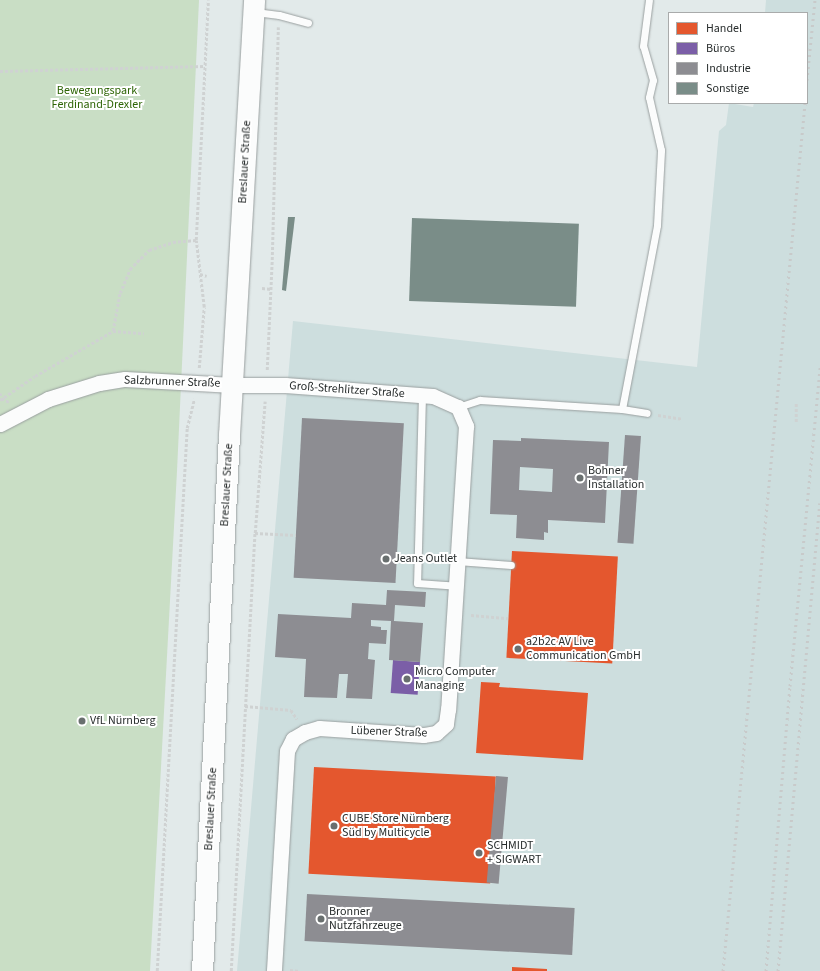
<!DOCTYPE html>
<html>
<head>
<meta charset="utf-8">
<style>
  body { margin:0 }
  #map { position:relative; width:820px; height:971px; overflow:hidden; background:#e2eaea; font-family:"Source Sans 3",sans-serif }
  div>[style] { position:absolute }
  .built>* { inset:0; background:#cddede }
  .green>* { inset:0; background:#c9dec5 }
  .shops>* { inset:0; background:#e4572e; transform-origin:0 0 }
  .offices>* { inset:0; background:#7b5ea7; transform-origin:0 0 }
  .industry>* { inset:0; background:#8d8d92; transform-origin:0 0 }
  .building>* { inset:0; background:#7a8d88; transform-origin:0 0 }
  .path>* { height:2.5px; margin-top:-1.25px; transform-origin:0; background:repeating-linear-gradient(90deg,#cfd2d2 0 3px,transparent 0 5px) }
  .roads { filter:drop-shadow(0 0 1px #999f9f) drop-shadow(0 0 1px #999f9f) }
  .lane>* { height:7px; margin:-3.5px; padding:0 3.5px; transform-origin:3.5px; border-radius:3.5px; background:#fbfcfc }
  .street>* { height:15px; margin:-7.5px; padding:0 7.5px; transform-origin:7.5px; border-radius:7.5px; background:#fbfcfc }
  .secondary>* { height:21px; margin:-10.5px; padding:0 10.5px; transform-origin:10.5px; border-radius:10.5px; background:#fbfcfc }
  .rail>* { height:3px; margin-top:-1.5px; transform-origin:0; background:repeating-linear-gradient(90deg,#c8caca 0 2px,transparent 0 6px) }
  .dots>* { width:11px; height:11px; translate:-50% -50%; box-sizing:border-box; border:2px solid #fff; border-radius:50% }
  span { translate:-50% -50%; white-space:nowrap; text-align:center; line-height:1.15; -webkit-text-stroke:4px #fff; paint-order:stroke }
  .park-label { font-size:12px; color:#2d6405 }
  .street-label { font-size:12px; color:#282d2d }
  .poi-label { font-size:12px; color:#282d2d }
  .left { translate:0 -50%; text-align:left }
  .legend { position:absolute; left:668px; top:12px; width:140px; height:92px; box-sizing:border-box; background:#fff; border:1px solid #a9abab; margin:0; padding:5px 7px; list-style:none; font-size:12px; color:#282d2d }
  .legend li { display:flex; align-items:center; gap:8px; height:20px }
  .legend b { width:20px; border:1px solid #a9abab }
</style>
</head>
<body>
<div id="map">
  <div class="built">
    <div style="clip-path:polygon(766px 0,820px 0,820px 971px,237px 971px,293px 321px,697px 367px,719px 131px,726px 125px,729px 103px,753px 107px,754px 103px,807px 103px,807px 13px,765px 13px)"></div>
  </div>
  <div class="green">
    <div style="clip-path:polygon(0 0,199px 0,177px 471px,150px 971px,0 971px)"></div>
  </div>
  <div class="shops">
    <div style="left:512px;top:551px;width:106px;height:107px;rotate:3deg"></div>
    <div style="clip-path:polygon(481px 682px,500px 683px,499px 687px,588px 693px,583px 760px,476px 753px)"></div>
    <div style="left:314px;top:767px;width:182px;height:107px;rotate:3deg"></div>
    <div style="clip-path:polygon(512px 967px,547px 969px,547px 971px,512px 971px)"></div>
  </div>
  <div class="offices">
    <div style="left:393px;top:660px;width:27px;height:33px;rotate:4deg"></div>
  </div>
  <div class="industry">
    <div style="left:302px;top:418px;width:102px;height:160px;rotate:3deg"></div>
    <div style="left:625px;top:435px;width:16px;height:108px;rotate:4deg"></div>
    <div style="clip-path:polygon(evenodd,521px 438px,609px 442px,605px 523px,548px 520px,548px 533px,544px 532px,544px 540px,516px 538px,517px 515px,490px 514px,493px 440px,521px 441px,521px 438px,520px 467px,553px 469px,552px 492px,519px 490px,520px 467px)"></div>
    <div style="clip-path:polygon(387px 590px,426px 592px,425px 607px,395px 605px,394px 621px,423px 623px,420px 662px,389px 660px,391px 621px,371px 620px,371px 626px,381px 627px,381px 630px,387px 630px,386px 644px,369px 643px,368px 659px,375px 660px,372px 699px,346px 698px,348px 674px,339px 674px,337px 698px,304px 697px,306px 659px,275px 657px,278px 614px,351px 618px,352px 603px,386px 605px)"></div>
    <div style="left:496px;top:776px;width:12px;height:107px;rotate:5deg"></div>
    <div style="left:307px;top:894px;width:268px;height:47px;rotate:3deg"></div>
  </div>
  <div class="building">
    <div style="clip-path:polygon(288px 217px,295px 217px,286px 291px,282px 290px)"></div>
    <div style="left:412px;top:218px;width:167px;height:83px;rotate:2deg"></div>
  </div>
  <div class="path">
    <div style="left:0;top:71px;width:205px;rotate:-1.4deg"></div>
    <div style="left:200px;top:274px;width:7px;rotate:16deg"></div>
    <div style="left:262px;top:288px;width:9px;rotate:6deg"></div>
    <div style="left:113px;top:331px;width:39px;rotate:-80deg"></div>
    <div style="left:120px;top:293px;width:26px;rotate:-67deg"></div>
    <div style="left:130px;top:269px;width:27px;rotate:-45deg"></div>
    <div style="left:149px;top:250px;width:25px;rotate:-18deg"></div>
    <div style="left:173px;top:242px;width:23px;rotate:-5deg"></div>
    <div style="left:199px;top:368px;width:61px;rotate:-85.3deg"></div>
    <div style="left:204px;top:307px;width:67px;rotate:-96.8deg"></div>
    <div style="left:196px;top:240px;width:240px;rotate:-87.1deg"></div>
    <div style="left:267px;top:370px;width:110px;rotate:-87.4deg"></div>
    <div style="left:272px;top:260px;width:233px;rotate:-88.5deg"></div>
    <div style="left:0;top:393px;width:5px;rotate:68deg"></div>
    <div style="left:2px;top:398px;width:8px;rotate:30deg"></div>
    <div style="left:0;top:400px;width:42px;rotate:-34.4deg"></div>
    <div style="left:35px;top:376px;width:90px;rotate:-30deg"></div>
    <div style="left:113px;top:331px;width:31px;rotate:4deg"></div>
    <div style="left:658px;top:415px;width:24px;rotate:9deg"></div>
    <div style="left:796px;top:422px;width:20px;rotate:-90deg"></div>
    <div style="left:255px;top:533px;width:41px;rotate:2.8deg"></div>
    <div style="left:471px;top:615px;width:37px;rotate:5deg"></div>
    <div style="left:245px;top:706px;width:46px;rotate:5deg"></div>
    <div style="left:291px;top:710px;width:11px;rotate:56deg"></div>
    <div style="left:290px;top:970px;width:10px;rotate:6deg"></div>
    <div style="left:157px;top:971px;width:544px;rotate:-86.84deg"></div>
    <div style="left:187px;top:428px;width:30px;rotate:-76deg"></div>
    <div style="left:231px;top:971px;width:439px;rotate:-86.9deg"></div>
    <div style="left:255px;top:533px;width:132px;rotate:-85.7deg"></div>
  </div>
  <div class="roads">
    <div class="lane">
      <div style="left:255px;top:12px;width:24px;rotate:7deg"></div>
      <div style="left:279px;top:15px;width:30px;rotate:15deg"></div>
      <div style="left:422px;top:395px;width:188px;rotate:91.5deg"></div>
      <div style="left:417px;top:583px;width:39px;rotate:4deg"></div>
      <div style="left:458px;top:407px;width:23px;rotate:-18deg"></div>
      <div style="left:480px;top:400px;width:142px;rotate:3.6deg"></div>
      <div style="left:622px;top:409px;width:25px;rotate:9deg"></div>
      <div style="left:622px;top:409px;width:187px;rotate:-79.2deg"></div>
      <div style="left:657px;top:225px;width:75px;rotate:-86.9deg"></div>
      <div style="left:661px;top:150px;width:54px;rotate:-102.8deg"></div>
      <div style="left:649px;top:97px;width:17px;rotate:-77deg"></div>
      <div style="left:653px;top:80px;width:35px;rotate:-106deg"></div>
      <div style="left:643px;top:46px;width:46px;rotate:-82.6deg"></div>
      <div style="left:457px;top:561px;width:54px;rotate:4.2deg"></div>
    </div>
    <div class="street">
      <div style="left:0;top:424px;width:54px;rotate:-27.5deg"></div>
      <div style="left:48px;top:399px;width:53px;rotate:-17.4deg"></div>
      <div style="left:99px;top:383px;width:26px;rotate:-9deg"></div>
      <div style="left:125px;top:379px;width:108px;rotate:3.2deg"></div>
      <div style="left:233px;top:385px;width:52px"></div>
      <div style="left:285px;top:385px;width:148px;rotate:4.3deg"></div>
      <div style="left:433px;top:396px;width:27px;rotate:24deg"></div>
      <div style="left:458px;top:407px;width:21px;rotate:67deg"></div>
      <div style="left:466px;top:426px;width:284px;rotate:93.6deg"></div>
      <div style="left:448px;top:709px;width:15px;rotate:98deg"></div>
      <div style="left:446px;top:724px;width:13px;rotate:138deg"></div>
      <div style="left:436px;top:733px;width:13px;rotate:171deg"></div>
      <div style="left:423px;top:735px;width:104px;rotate:-176.1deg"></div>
      <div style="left:319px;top:728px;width:15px;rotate:164deg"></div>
      <div style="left:305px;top:732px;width:14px;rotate:150deg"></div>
      <div style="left:293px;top:739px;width:13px;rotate:117deg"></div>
      <div style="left:287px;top:751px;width:220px;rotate:93.4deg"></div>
    </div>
    <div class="secondary">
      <div style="left:202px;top:971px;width:537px;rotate:-87.12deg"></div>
      <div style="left:229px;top:435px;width:436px;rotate:-86.7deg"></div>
    </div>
  </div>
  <div class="rail">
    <div style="left:807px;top:80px;width:80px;rotate:-84.3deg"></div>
    <div style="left:723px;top:971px;width:872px;rotate:-84.6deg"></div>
    <div style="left:766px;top:971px;width:286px;rotate:-85.2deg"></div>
    <div style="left:790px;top:686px;width:320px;rotate:-84.6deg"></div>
    <div style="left:778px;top:971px;width:470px;rotate:-84.9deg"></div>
  </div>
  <div class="dots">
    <div style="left:580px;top:478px;background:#696f6f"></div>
    <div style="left:386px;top:559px;background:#696f6f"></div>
    <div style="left:518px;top:649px;background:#696f6f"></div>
    <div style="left:407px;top:679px;background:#696f6f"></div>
    <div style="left:82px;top:721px;background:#696f6f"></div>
    <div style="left:334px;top:826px;background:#696f6f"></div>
    <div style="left:479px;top:853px;background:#696f6f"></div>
    <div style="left:321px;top:919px;background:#696f6f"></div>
  </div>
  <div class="park-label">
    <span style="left:97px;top:98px">Bewegungspark<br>Ferdinand-Drexler</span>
  </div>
  <div class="street-label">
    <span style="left:245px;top:162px;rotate:-87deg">Breslauer Straße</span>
    <span style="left:172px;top:382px;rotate:2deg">Salzbrunner Straße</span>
    <span style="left:347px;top:390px;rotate:4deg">Groß-Strehlitzer Straße</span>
    <span style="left:227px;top:485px;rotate:-87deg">Breslauer Straße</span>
    <span style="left:389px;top:732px;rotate:2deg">Lübener Straße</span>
    <span style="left:211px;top:809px;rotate:-87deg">Breslauer Straße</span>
  </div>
  <div class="poi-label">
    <span class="left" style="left:588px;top:478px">Bohner<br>Installation</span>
    <span class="left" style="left:394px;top:559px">Jeans Outlet</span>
    <span class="left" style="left:526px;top:649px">a2b2c AV Live<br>Communication GmbH</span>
    <span class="left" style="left:415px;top:679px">Micro Computer<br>Managing</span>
    <span class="left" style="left:90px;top:721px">VfL Nürnberg</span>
    <span class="left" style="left:342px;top:826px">CUBE Store Nürnberg<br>Süd by Multicycle</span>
    <span class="left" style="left:487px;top:853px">SCHMIDT<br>+ SIGWART</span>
    <span class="left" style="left:329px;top:919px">Bronner<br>Nutzfahrzeuge</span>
  </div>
  <ul class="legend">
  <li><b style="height:11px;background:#e4572e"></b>Handel</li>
  <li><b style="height:11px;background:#7b5ea7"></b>Büros</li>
  <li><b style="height:11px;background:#8d8d92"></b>Industrie</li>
  <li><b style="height:11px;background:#7a8d88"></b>Sonstige</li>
  </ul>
</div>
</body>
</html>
